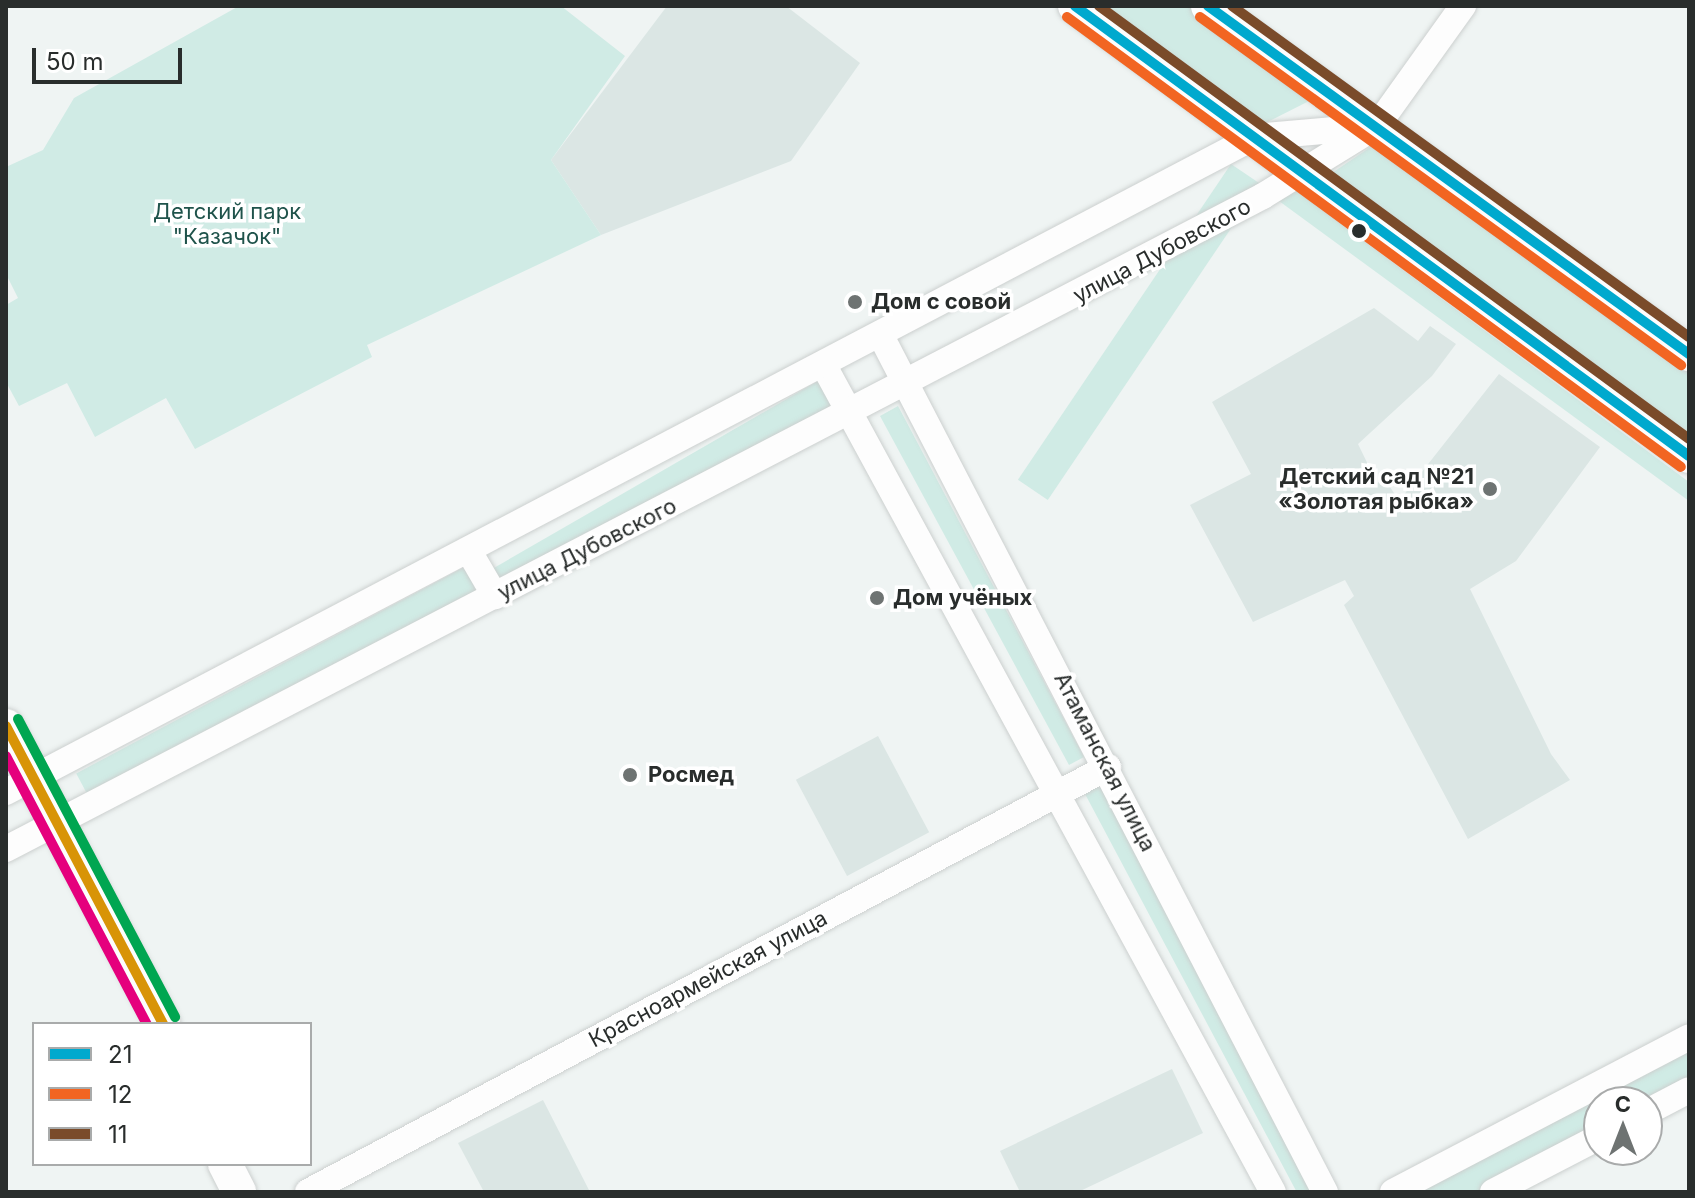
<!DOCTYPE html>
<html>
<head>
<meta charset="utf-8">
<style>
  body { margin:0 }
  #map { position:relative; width:1695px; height:1198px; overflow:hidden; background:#eff4f3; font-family:Inter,sans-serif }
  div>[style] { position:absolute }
  .built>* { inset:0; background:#dbe6e4; transform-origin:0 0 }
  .green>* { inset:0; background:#d0ebe5; transform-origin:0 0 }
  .roads { filter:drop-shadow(0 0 2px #ccd0cf) drop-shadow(0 0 2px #ccd0cf) }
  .minor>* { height:26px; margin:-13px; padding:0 13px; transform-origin:13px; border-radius:13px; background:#fdfdfd }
  .major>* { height:34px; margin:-17px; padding:0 17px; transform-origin:17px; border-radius:17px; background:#fdfdfd }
  .bus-1>* { height:10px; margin:-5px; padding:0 5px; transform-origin:5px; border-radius:5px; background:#00a9ce }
  .bus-2>* { height:10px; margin:-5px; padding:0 5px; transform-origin:5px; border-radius:5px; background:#f26522 }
  .bus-3>* { height:10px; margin:-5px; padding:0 5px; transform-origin:5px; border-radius:5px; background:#7a4b2a }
  .bus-4>* { height:10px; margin:-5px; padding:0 5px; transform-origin:5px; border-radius:5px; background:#d89407 }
  .bus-5>* { height:10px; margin:-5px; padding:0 5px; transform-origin:5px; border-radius:5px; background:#e5007d }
  .bus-6>* { height:10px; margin:-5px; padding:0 5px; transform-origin:5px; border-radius:5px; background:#00a651 }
  .dots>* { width:22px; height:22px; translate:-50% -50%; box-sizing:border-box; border:4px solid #fff; border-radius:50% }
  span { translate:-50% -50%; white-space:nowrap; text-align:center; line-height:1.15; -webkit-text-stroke:7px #fff; paint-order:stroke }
  .park-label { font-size:22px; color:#1f534b }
  .street-label { font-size:22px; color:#292d2c }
  .poi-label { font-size:22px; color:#292d2c; font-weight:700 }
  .left { translate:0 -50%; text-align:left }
  .right { translate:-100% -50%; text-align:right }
  .frame { position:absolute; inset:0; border:8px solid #292d2c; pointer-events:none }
  .legend { position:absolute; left:32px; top:1022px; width:280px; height:144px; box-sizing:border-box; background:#fff; border:2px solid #a9abab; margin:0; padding:10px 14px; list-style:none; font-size:24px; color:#292d2c }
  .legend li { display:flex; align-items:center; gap:16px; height:40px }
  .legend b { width:40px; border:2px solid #a9abab }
  .north { position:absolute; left:1583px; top:1086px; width:80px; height:80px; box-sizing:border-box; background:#fff; border:2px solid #a9abab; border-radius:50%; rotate:0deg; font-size:22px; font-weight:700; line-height:32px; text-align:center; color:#292d2c }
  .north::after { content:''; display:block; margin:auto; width:28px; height:36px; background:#6e7372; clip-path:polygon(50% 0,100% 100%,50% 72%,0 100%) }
  .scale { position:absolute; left:32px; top:48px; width:150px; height:36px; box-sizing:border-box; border:4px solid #292d2c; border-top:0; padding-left:10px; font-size:24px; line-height:28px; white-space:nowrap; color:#292d2c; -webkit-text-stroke:6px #fff; paint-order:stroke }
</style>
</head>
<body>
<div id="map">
  <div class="built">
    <div style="clip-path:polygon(667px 6px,786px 6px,860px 63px,791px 161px,601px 235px,551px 160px)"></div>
    <div style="clip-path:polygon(1374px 308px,1418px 341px,1430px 326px,1456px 344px,1432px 376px,1358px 444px,1377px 483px,1385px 479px,1399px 501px,1499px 374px,1600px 447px,1516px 561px,1470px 589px,1551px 754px,1570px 780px,1468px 839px,1344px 605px,1354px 596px,1345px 580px,1253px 622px,1190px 505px,1251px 474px,1212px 402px)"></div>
    <div style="left:878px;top:736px;width:109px;height:93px;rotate:62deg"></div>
    <div style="clip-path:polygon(1172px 1069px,1203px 1133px,1078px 1192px,1020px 1192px,1000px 1151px)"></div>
    <div style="clip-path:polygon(543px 1100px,590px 1192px,484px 1192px,458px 1143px)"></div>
  </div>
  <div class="green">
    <div style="clip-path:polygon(239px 6px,561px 6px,625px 56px,551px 160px,601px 235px,367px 345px,372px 357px,195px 449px,166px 398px,95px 437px,67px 383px,19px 406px,6px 382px,6px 305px,18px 298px,6px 274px,6px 167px,43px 150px,74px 98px)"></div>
    <div style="clip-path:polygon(1084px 6px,1188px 6px,1315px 98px,1252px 130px)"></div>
    <div style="clip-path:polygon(1378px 142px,1689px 373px,1689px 453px,1320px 181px)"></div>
    <div style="left:1231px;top:164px;width:36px;height:381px;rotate:34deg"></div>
    <div style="clip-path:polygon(1295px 190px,1689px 482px,1689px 501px,1279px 201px)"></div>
    <div style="left:823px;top:378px;width:30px;height:388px;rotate:60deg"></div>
    <div style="clip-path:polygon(898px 406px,1084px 757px,1069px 765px,880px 416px)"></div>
    <div style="left:470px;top:564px;width:30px;height:446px;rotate:62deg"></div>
    <div style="left:1099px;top:784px;width:461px;height:17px;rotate:62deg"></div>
    <div style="clip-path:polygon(1689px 1045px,1689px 1083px,1647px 1102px,1599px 1102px,1599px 1130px,1482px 1192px,1405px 1192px)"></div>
  </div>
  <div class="roads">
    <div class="minor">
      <div style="left:880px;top:334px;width:967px;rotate:62.59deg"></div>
      <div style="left:823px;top:364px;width:942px;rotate:61.48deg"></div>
      <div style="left:470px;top:553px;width:50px;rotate:59.8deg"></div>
      <div style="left:6px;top:792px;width:1409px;rotate:-27.69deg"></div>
      <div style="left:1254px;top:137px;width:115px;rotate:-5deg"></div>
      <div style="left:6px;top:849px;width:1416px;rotate:-27.45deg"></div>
      <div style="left:1263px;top:196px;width:134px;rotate:-31.6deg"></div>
      <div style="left:1377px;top:126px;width:148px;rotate:-54.4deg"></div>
      <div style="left:1647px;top:1112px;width:47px;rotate:-27.6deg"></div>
      <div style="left:308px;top:1192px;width:906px;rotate:-27.98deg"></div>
      <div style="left:1393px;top:1192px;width:334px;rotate:-27.6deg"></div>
      <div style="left:1493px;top:1192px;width:119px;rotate:-27.4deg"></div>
    </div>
    <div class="major">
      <div style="left:1075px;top:6px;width:761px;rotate:36.24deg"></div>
      <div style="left:1208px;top:6px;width:594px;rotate:35.89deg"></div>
      <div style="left:6px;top:726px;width:337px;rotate:62.2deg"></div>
      <div style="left:225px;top:1164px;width:31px;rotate:63deg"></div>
    </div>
  </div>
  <div class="bus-1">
    <div style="left:1075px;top:6px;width:761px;rotate:36.24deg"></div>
    <div style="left:1208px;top:6px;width:594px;rotate:35.89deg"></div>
  </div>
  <div class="bus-2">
    <div style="left:1067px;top:17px;width:761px;rotate:36.24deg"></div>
    <div style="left:1200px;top:17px;width:594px;rotate:35.89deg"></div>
  </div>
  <div class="bus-3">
    <div style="left:1099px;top:6px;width:732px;rotate:36.27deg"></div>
    <div style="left:1232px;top:6px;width:564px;rotate:35.92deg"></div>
  </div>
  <div class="bus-4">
    <div style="left:6px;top:726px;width:337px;rotate:62.2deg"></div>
  </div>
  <div class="bus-5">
    <div style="left:6px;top:756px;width:303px;rotate:62.3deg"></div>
  </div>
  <div class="bus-6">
    <div style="left:18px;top:719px;width:337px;rotate:62.2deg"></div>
  </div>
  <div class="dots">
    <div style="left:1359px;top:231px;background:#292d2c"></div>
    <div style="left:855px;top:302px;background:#6e7372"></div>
    <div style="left:1490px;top:489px;background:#6e7372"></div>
    <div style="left:877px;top:598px;background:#6e7372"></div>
    <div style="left:630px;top:775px;background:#6e7372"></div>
  </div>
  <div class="park-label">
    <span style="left:227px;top:224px">Детский парк<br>"Казачок"</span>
  </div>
  <div class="street-label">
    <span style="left:1162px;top:251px;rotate:-28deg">улица Дубовского</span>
    <span style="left:587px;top:549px;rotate:-27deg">улица Дубовского</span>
    <span style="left:1105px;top:762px;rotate:63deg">Атаманская улица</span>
    <span style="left:708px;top:979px;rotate:-28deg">Красноармейская улица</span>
  </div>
  <div class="poi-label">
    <span class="left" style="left:871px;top:302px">Дом с совой</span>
    <span class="right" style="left:1474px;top:489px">Детский сад №21<br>«Золотая рыбка»</span>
    <span class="left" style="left:893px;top:598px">Дом учёных</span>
    <span class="left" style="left:648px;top:775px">Росмед</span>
  </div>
  <div class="frame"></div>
  <ul class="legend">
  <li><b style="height:10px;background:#00a9ce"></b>21</li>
  <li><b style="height:10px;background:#f26522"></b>12</li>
  <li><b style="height:10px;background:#7a4b2a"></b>11</li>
  </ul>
  <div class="north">С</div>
  <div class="scale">50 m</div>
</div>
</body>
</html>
